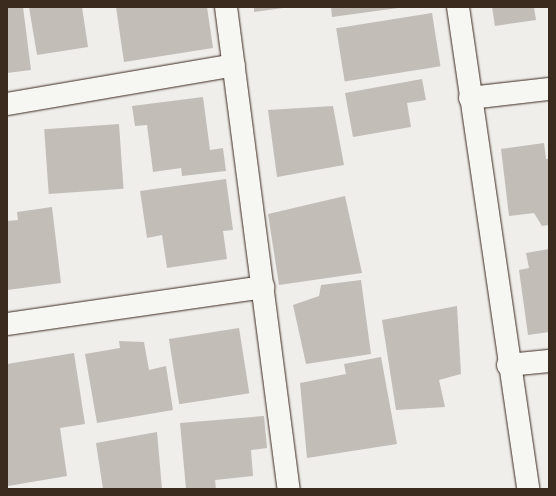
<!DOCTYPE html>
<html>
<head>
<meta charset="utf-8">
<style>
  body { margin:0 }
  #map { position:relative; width:556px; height:496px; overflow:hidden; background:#efeeea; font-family:Delius,sans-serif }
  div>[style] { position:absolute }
  .building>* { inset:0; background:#c2bdb7; transform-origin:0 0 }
  .roads { filter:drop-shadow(0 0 1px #3b2a1e) drop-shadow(0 0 1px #3b2a1e) }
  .minor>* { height:22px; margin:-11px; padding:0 11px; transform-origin:11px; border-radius:11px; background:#f6f6f2 }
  span { translate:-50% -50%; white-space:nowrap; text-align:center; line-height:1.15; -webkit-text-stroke:3px #f6f6f2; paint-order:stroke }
  .frame { position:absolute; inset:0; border:8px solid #3b2a1e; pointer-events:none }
</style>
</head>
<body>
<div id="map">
  <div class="building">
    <div style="clip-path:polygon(7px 7px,23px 7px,31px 70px,7px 73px)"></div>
    <div style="clip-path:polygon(29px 7px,82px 7px,88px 47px,37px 55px)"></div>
    <div style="clip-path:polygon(116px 7px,207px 7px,213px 48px,124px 62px)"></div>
    <div style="clip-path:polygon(254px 7px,283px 7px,283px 8px,254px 12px)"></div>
    <div style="clip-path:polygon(331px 7px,398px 7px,398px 8px,332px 17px)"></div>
    <div style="clip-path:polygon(492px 7px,534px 7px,536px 20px,495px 26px)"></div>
    <div style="left:432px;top:13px;width:54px;height:97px;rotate:81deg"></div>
    <div style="clip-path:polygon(422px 79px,426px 100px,407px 103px,411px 127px,353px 137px,345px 93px)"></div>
    <div style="clip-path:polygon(203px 97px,210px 150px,223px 148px,226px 171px,182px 176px,181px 168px,153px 172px,147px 125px,135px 126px,132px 106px)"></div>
    <div style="clip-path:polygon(333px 106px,344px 165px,277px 177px,268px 110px)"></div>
    <div style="left:119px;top:124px;width:65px;height:75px;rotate:86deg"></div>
    <div style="clip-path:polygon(544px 143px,546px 159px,549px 159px,549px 225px,542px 226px,534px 213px,509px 216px,501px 149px)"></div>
    <div style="clip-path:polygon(226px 179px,233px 230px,223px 231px,227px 259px,167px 268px,162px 235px,147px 238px,140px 191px)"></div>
    <div style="clip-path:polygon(345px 196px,362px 273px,279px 285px,268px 214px)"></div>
    <div style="clip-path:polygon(52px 207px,61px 283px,7px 290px,7px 221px,18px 220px,17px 212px)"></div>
    <div style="clip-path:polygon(549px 249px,549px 332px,528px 335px,519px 270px,529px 268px,526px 253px)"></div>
    <div style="clip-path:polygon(361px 280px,371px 354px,306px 364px,293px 305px,319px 296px,321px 285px)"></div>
    <div style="clip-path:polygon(457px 306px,461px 374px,439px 380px,445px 407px,396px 410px,382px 320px)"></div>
    <div style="left:239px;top:328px;width:66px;height:71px;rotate:81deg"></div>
    <div style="clip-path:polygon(119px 341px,144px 342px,149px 370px,166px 366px,173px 410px,97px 423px,85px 354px,120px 348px)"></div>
    <div style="clip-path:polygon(74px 353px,85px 424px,60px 428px,67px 476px,8px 486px,7px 364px)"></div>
    <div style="clip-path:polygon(381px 357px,397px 444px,307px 458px,300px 383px,346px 374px,344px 364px)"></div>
    <div style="clip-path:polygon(264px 416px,267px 448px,251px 450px,253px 476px,215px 480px,216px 489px,186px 489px,180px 423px)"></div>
    <div style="clip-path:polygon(157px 432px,162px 489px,103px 489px,96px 443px)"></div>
  </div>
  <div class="roads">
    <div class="minor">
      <div style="left:226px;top:7px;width:486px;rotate:82.6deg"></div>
      <div style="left:458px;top:7px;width:487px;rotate:81.7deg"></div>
      <div style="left:470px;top:98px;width:80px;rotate:-6.5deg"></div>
      <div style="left:7px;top:104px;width:230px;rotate:-9.7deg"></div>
      <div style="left:7px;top:324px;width:259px;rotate:-8.2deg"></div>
      <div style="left:508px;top:365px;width:41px;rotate:-5.6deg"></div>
    </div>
  </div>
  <div class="frame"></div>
</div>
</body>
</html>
